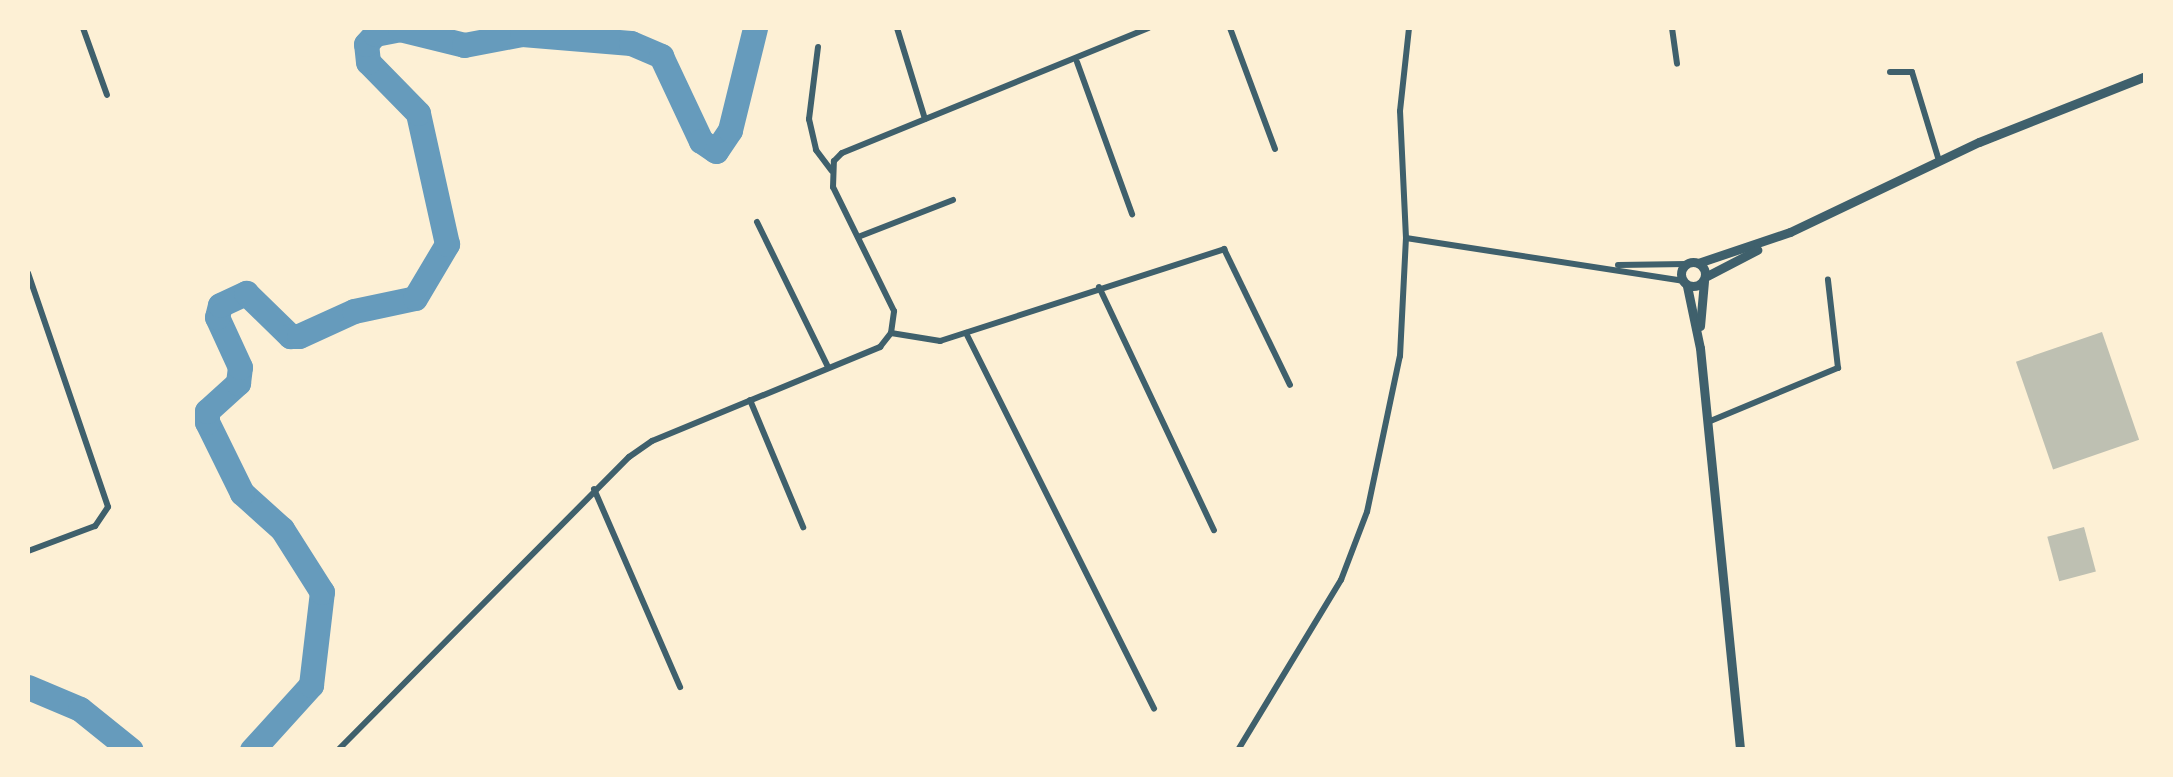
<!DOCTYPE html>
<style>
body{margin:0}
#map{position:relative;width:2173px;height:777px;overflow:hidden;background:#fdf0d5;font-family:Raleway,sans-serif}
div>[style]{position:absolute}
.river>*{height:25px;margin:-12.5px;padding:0 12.5px;transform-origin:12.5px;border-radius:12.5px;background:#669bbc}
.building>*{inset:0;background:#bec0b2;transform-origin:0 0}
.minor>*{height:6px;margin:-3px;padding:0 3px;transform-origin:3px;border-radius:3px;background:#3f606c}
.tertiary>*{height:9px;margin:-4.5px;padding:0 4.5px;transform-origin:4.5px;border-radius:4.5px;background:#3f606c}
.tertiary>.ring{margin:-4.5px;padding:0;box-sizing:content-box;background:none;border:9px solid #3f606c;border-radius:50%}
span{translate:-50% -50%;white-space:nowrap;text-align:center;line-height:1.15;-webkit-text-stroke:8px #fdf0d5;paint-order:stroke}
.frame{position:absolute;inset:0;border:30px solid #fdf0d5;pointer-events:none}
</style>
<div id="map">
<div class="river">
<div style="left:28px;top:687px;width:56px;rotate:22.9deg"></div>
<div style="left:80px;top:709px;width:65px;rotate:38.8deg"></div>
<div style="left:252px;top:750px;width:88px;rotate:-47.8deg"></div>
<div style="left:311px;top:685px;width:94px;rotate:-83.3deg"></div>
<div style="left:322px;top:592px;width:75px;rotate:-122.4deg"></div>
<div style="left:282px;top:529px;width:54px;rotate:-138deg"></div>
<div style="left:242px;top:493px;width:79px;rotate:-116.2deg"></div>
<div style="left:207px;top:422px;width:11px;rotate:-90deg"></div>
<div style="left:207px;top:411px;width:42px;rotate:-42.1deg"></div>
<div style="left:238px;top:383px;width:16px;rotate:-83deg"></div>
<div style="left:240px;top:367px;width:55px;rotate:-114.7deg"></div>
<div style="left:217px;top:317px;width:12px;rotate:-76deg"></div>
<div style="left:220px;top:305px;width:29px;rotate:-25deg"></div>
<div style="left:246px;top:293px;width:62px;rotate:44.3deg"></div>
<div style="left:290px;top:336px;width:9px"></div>
<div style="left:299px;top:336px;width:60px;rotate:-24.4deg"></div>
<div style="left:354px;top:311px;width:62px;rotate:-12deg"></div>
<div style="left:415px;top:298px;width:63px;rotate:-59.3deg"></div>
<div style="left:447px;top:244px;width:134px;rotate:-102.5deg"></div>
<div style="left:418px;top:113px;width:71px;rotate:-134.4deg"></div>
<div style="left:368px;top:62px;width:18px;rotate:-96deg"></div>
<div style="left:366px;top:44px;width:13px;rotate:-48deg"></div>
<div style="left:375px;top:34px;width:25px;rotate:-11deg"></div>
<div style="left:400px;top:29px;width:66px;rotate:14deg"></div>
<div style="left:464px;top:45px;width:59px;rotate:-10.7deg"></div>
<div style="left:522px;top:34px;width:109px;rotate:4.7deg"></div>
<div style="left:631px;top:43px;width:33px;rotate:23deg"></div>
<div style="left:661px;top:56px;width:94px;rotate:64.8deg"></div>
<div style="left:701px;top:141px;width:18px;rotate:34deg"></div>
<div style="left:716px;top:151px;width:25px;rotate:-56deg"></div>
<div style="left:730px;top:130px;width:105px;rotate:-76.2deg"></div>
</div>
<div class="building">
<div style="left:2102px;top:332px;width:114px;height:91px;rotate:71deg"></div>
<div style="left:2084px;top:527px;width:46px;height:38px;rotate:75deg"></div>
</div>
<div class="minor">
<div style="left:83px;top:28px;width:71px;rotate:70.3deg"></div>
<div style="left:897px;top:28px;width:95px;rotate:72.9deg"></div>
<div style="left:1230px;top:28px;width:129px;rotate:69.6deg"></div>
<div style="left:1672px;top:28px;width:36px;rotate:82deg"></div>
<div style="left:818px;top:47px;width:73px;rotate:97.1deg"></div>
<div style="left:809px;top:119px;width:32px;rotate:77deg"></div>
<div style="left:816px;top:150px;width:26px;rotate:53deg"></div>
<div style="left:1077px;top:62px;width:162px;rotate:70.1deg"></div>
<div style="left:1890px;top:72px;width:22px"></div>
<div style="left:1912px;top:72px;width:93px;rotate:73.1deg"></div>
<div style="left:757px;top:222px;width:161px;rotate:63.9deg"></div>
<div style="left:858px;top:237px;width:102px;rotate:-21.3deg"></div>
<div style="left:1406px;top:238px;width:280px;rotate:8.8deg"></div>
<div style="left:1618px;top:265px;width:68px;rotate:-0.8deg"></div>
<div style="left:28px;top:273px;width:247px;rotate:71.1deg"></div>
<div style="left:108px;top:507px;width:23px;rotate:124deg"></div>
<div style="left:95px;top:526px;width:72px;rotate:159.5deg"></div>
<div style="left:1099px;top:287px;width:269px;rotate:64.7deg"></div>
<div style="left:891px;top:333px;width:50px;rotate:9.3deg"></div>
<div style="left:940px;top:341px;width:299px;rotate:-17.9deg"></div>
<div style="left:1224px;top:249px;width:151px;rotate:64.1deg"></div>
<div style="left:966px;top:333px;width:420px;rotate:63.4deg"></div>
<div style="left:750px;top:400px;width:138px;rotate:67.3deg"></div>
<div style="left:1708px;top:422px;width:141px;rotate:-22.6deg"></div>
<div style="left:1838px;top:368px;width:89px;rotate:-96.5deg"></div>
<div style="left:594px;top:489px;width:216px;rotate:66.5deg"></div>
<div style="left:338px;top:750px;width:413px;rotate:-45.2deg"></div>
<div style="left:629px;top:457px;width:28px;rotate:-35deg"></div>
<div style="left:652px;top:441px;width:247px;rotate:-22.4deg"></div>
<div style="left:880px;top:347px;width:18px;rotate:-52deg"></div>
<div style="left:891px;top:333px;width:22px;rotate:-82deg"></div>
<div style="left:894px;top:311px;width:138px;rotate:-116.2deg"></div>
<div style="left:833px;top:187px;width:26px;rotate:-88deg"></div>
<div style="left:834px;top:161px;width:11px;rotate:-45deg"></div>
<div style="left:842px;top:153px;width:331px;rotate:-22.2deg"></div>
<div style="left:1238px;top:750px;width:199px;rotate:-58.8deg"></div>
<div style="left:1341px;top:580px;width:73px;rotate:-69.1deg"></div>
<div style="left:1367px;top:512px;width:159px;rotate:-78.1deg"></div>
<div style="left:1400px;top:356px;width:118px;rotate:-87.1deg"></div>
<div style="left:1406px;top:238px;width:127px;rotate:-92.7deg"></div>
<div style="left:1400px;top:111px;width:83px;rotate:-83.8deg"></div>
</div>
<div class="tertiary">
<div class="ring" style="left:1681px;top:262px;width:15px;height:15px"></div>
<div style="left:1698px;top:263px;width:97px;rotate:-18.6deg"></div>
<div style="left:1790px;top:232px;width:209px;rotate:-25.5deg"></div>
<div style="left:1979px;top:142px;width:180px;rotate:-21.6deg"></div>
<div style="left:1705px;top:277px;width:59px;rotate:-27.4deg"></div>
<div style="left:1687px;top:286px;width:63px;rotate:78.2deg"></div>
<div style="left:1700px;top:348px;width:404px;rotate:84.3deg"></div>
<div style="left:1700px;top:326px;width:45px;rotate:-84.9deg"></div>
</div>
<div class="frame"></div>
</div>
